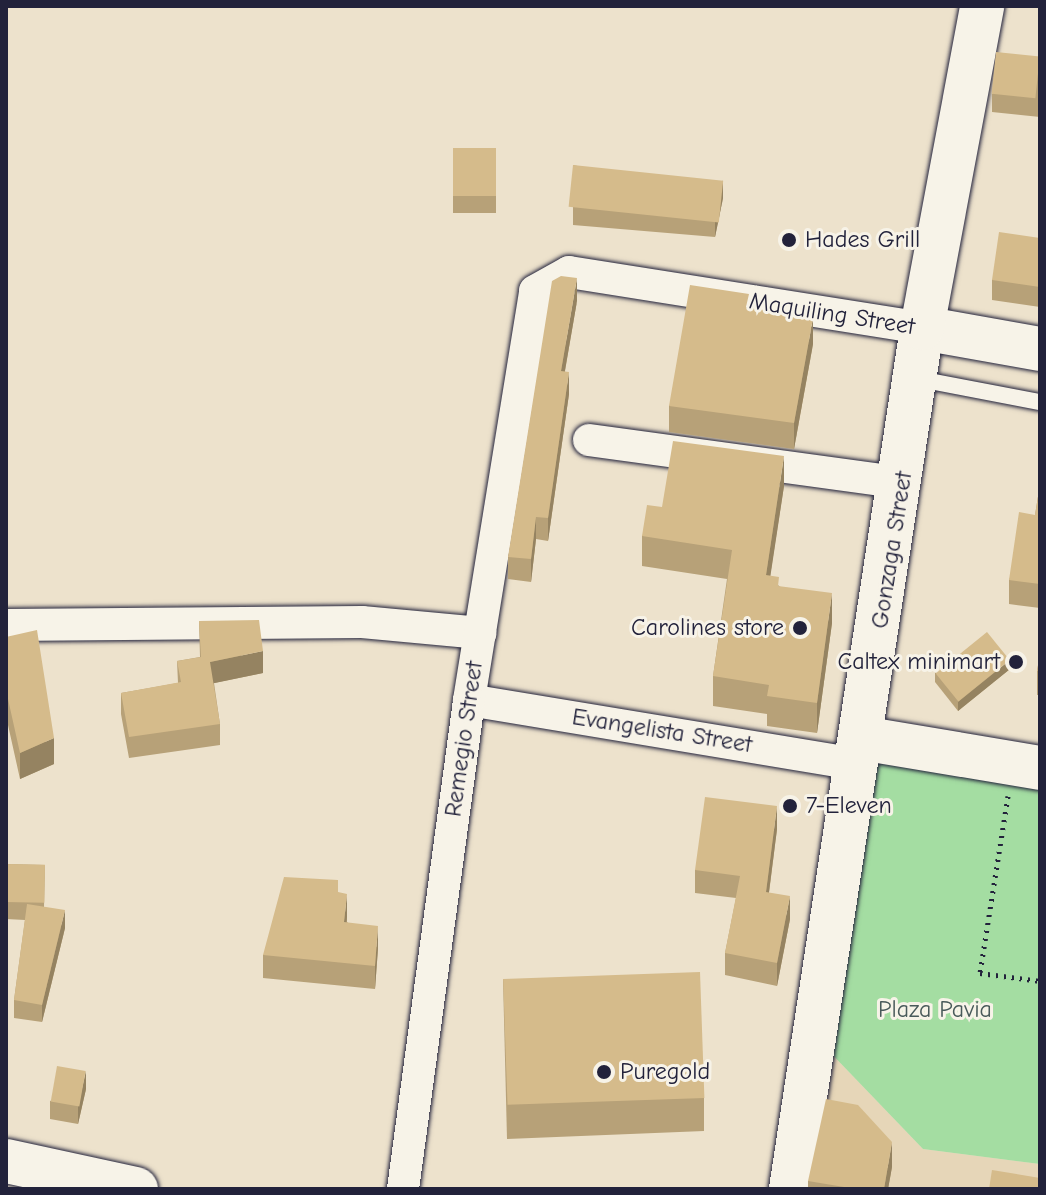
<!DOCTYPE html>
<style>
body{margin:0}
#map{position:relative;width:1046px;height:1195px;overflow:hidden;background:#ede2cc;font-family:"Comic Neue",sans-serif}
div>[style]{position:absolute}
.built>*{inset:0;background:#e6d6b8}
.green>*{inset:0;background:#a4dda2}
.path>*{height:5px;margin-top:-2.5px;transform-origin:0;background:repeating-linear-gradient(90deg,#22223b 0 2px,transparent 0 8px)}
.roads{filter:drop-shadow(0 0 2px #22223b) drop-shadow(0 0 2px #22223b)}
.lane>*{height:16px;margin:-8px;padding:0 8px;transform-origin:8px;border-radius:8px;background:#f7f3e8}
.street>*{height:32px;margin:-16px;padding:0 16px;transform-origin:16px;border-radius:16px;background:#f7f3e8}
.secondary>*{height:44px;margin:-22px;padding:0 22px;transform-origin:22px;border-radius:22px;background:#f7f3e8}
.wall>*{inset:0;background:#b7a178;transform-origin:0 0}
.shaded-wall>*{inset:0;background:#958361}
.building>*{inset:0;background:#d5bb8b;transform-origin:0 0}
.dots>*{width:22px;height:22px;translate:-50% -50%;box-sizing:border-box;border:4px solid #f7f3e8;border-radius:50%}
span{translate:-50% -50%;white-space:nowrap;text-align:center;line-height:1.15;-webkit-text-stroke:6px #f7f3e8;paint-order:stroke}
.poi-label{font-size:24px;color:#22223b}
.left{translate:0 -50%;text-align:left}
.right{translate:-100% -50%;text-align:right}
.street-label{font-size:24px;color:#22223b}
.park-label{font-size:24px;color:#495a5a}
.frame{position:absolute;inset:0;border:8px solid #22223b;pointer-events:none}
</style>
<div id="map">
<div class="built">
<div style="clip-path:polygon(824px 1046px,923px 1149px,1040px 1164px,1040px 1189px,798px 1189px)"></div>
</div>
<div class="green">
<div style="clip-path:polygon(869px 762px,1040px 788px,1040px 1164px,923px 1149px,824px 1046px)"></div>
</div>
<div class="path">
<div style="left:1008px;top:796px;width:179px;rotate:99deg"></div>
<div style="left:980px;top:973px;width:61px;rotate:7.6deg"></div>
</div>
<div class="roads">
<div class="lane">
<div style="left:919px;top:379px;width:123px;rotate:10.8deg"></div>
</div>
<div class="street">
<div style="left:589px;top:440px;width:317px;rotate:7.8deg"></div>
<div style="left:6px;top:625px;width:356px;rotate:-0.5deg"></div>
<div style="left:362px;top:622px;width:119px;rotate:5.3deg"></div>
<div style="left:469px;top:700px;width:391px;rotate:9.4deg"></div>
<div style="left:403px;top:1189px;width:493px;rotate:-82.3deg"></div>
<div style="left:469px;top:700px;width:414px;rotate:-80.8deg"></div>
<div style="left:535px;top:291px;width:39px;rotate:-29deg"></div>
<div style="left:569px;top:272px;width:357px;rotate:9deg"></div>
</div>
<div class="secondary">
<div style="left:922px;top:328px;width:120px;rotate:10.1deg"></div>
<div style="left:861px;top:738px;width:181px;rotate:9.5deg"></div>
<div style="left:6px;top:1161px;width:133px;rotate:12.2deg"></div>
<div style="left:791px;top:1189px;width:871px;rotate:-81.35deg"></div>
<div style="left:922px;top:328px;width:328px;rotate:-79.4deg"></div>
</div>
</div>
<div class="wall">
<div style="clip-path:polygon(1040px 57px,1040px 117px,992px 112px,992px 94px)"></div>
<div style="left:453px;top:148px;width:43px;height:65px"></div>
<div style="clip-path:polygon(573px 165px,723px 198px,715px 237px,573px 225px)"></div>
<div style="clip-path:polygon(1040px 238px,1040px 307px,992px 300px,992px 280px)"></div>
<div style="clip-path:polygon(577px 301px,565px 371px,569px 394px,548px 541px,536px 539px,531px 582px,508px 579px,508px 557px)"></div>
<div style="clip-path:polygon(749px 307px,813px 344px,794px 449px,669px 432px,669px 406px)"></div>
<div style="clip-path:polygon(1040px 484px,1040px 608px,1009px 604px,1009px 580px,1035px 515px)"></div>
<div style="clip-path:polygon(784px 486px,770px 576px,779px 586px,832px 623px,817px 733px,767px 726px,767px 714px,713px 706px,713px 676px,727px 579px,642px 566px,642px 536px,662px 507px)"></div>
<div style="clip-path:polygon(199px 621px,263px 673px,214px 683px,220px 724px,220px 745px,129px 758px,121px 714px,121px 693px,178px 683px,177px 661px,200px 657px)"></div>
<div style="clip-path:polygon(6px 637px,54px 764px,20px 779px,8px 725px,6px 725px)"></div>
<div style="clip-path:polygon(1040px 654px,1040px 695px,1037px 695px,1037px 671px)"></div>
<div style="clip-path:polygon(1010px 669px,958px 711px,935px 682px,935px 673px)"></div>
<div style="clip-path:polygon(777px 829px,769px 893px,790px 919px,777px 986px,725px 975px,725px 953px,736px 898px,695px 893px,695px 870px)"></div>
<div style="clip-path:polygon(6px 864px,45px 865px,44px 907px,65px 928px,42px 1022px,14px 1018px,14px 1000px,25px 920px,6px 919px)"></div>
<div style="clip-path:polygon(338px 892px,347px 917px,347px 922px,378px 948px,375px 989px,263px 978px,263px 955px)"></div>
<div style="clip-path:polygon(503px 979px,704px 1098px,704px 1131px,507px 1139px)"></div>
<div style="clip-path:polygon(86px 1089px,78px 1124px,50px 1119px,50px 1101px)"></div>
<div style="clip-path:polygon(892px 1167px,888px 1189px,808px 1189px,808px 1181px)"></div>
</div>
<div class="shaded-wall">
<div style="clip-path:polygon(723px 180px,723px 198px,715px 237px,715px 220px)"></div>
<div style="clip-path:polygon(577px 278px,577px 301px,561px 393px,561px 371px)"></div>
<div style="clip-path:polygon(813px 318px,813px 344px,794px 449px,794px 423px)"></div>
<div style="clip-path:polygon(569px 372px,569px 394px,548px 541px,548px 518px)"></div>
<div style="clip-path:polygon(784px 456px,784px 486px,766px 605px,766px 575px)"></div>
<div style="clip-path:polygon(536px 517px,536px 539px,531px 582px,531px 559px)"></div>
<div style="clip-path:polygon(832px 593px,832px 623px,817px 733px,817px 703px)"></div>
<div style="clip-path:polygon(263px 651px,263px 673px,210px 684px,210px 662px)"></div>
<div style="clip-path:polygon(1010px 660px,1010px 669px,958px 711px,958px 702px)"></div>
<div style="clip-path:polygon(54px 738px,54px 764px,20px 779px,20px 753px)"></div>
<div style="clip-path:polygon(777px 806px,777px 829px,766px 915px,766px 892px)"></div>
<div style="clip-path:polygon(347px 894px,347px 917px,344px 945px,344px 922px)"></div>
<div style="clip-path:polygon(790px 896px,790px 919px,777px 986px,777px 963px)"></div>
<div style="clip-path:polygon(65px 910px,65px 928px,42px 1022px,42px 1005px)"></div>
<div style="clip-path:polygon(378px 926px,378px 948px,375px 989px,375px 966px)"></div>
<div style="clip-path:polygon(86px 1071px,86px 1089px,78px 1124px,78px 1106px)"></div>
<div style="clip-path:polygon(892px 1142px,892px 1167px,888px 1189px,884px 1189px)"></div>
</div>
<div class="building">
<div style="left:996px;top:52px;width:44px;height:42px;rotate:6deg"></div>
<div style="left:453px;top:148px;width:43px;height:48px"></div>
<div style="left:573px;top:165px;width:151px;height:42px;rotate:6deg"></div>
<div style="clip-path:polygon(999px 232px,1040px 238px,1040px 287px,992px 280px)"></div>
<div style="clip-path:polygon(561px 276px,577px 278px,561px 371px,569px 372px,548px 518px,536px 517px,531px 559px,508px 557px,552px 281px)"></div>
<div style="clip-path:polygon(690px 285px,749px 294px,746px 307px,813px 318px,794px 423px,669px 406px)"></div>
<div style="clip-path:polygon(673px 441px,784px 456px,766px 575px,779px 577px,778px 586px,832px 593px,817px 703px,767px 696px,769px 685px,713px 676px,732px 550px,642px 536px,647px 505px,662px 507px)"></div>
<div style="clip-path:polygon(1040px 484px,1040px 584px,1009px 580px,1019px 512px,1035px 515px)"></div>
<div style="clip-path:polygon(259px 620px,263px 651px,210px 662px,220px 724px,129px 737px,121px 693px,181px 682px,177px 661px,201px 657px,199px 621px)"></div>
<div style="clip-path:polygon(37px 630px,54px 738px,20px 753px,8px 699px,6px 699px,6px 637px)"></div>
<div style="left:987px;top:632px;width:36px;height:66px;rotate:51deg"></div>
<div style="clip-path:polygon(1040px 654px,1040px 671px,1037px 671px)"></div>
<div style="clip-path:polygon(705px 797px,777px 806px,766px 892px,790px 896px,777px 963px,725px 953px,740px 876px,695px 870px)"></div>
<div style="left:6px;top:864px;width:39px;height:38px;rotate:1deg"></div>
<div style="clip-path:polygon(284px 877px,338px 880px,338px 892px,347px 894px,344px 922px,378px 926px,375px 966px,263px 955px)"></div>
<div style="clip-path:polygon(27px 904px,65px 910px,42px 1005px,14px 1000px)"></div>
<div style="left:700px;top:972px;width:126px;height:197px;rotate:88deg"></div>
<div style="left:57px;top:1066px;width:29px;height:36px;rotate:10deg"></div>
<div style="clip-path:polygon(826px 1099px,858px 1105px,892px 1142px,884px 1189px,856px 1189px,808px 1181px)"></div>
<div style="clip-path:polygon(992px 1170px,1040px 1178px,1040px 1189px,989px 1189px)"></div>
</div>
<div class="dots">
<div style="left:789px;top:240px;background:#22223b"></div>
<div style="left:800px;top:628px;background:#22223b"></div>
<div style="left:1016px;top:662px;background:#22223b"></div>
<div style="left:790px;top:806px;background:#22223b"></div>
<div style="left:604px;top:1072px;background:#22223b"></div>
</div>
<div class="poi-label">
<span class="left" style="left:805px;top:240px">Hades Grill</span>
<span class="right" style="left:784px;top:628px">Carolines store</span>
<span class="right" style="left:1000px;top:662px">Caltex minimart</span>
<span class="left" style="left:806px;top:806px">7-Eleven</span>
<span class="left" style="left:620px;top:1072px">Puregold</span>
</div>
<div class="street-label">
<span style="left:832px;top:314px;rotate:9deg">Maquiling Street</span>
<span style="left:892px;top:550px;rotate:-81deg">Gonzaga Street</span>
<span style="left:662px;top:731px;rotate:9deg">Evangelista Street</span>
<span style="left:464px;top:739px;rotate:-82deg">Remegio Street</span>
</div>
<div class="park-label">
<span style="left:935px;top:1010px">Plaza Pavia</span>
</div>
<div class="frame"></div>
</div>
